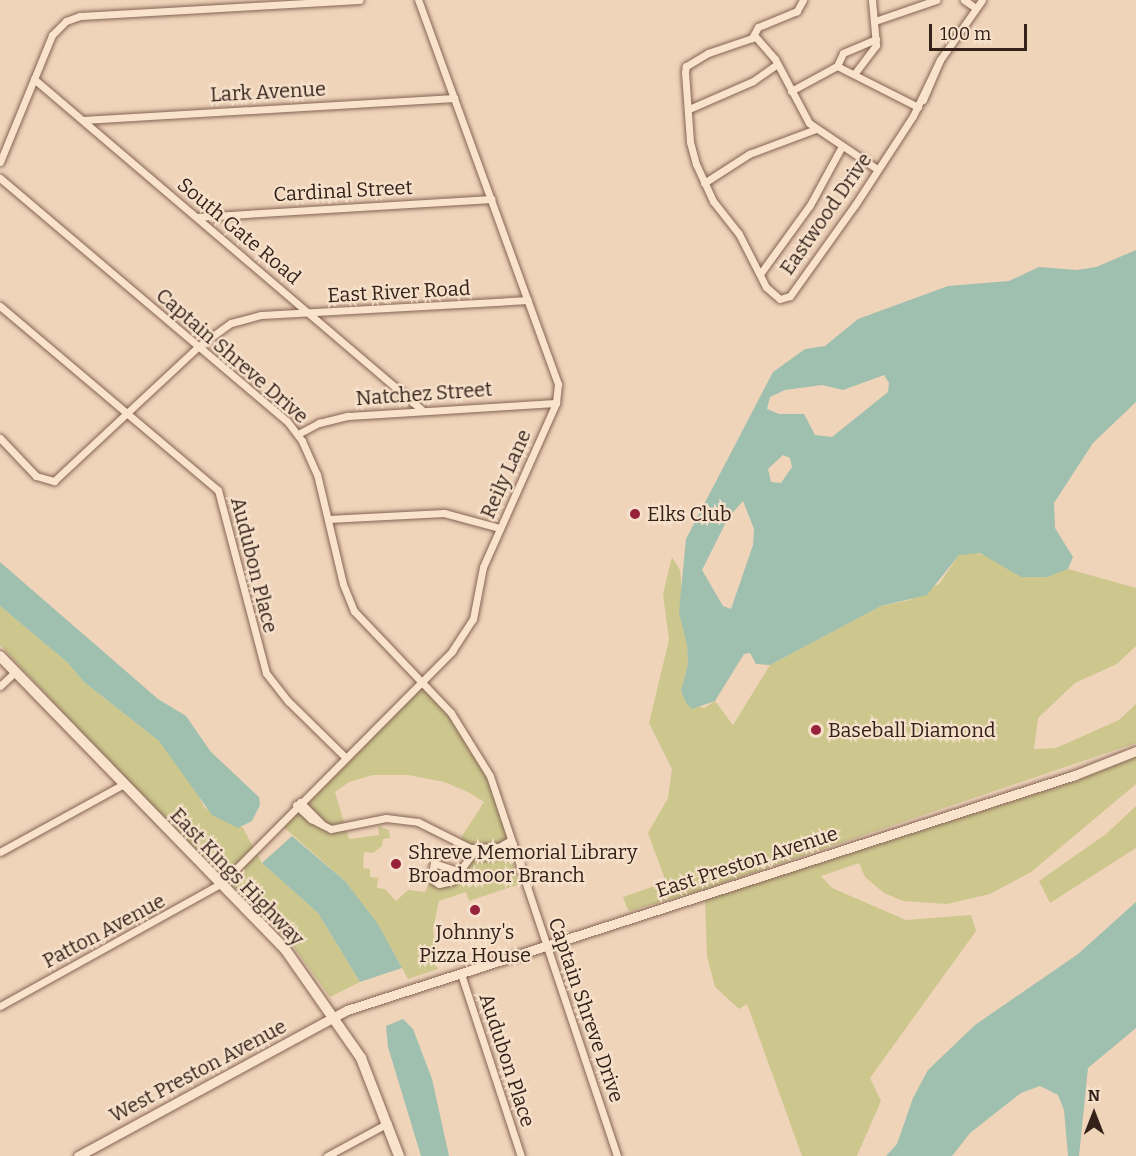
<!DOCTYPE html>
<style>
body{margin:0}
#map{position:relative;width:1136px;height:1156px;overflow:hidden;background:#efd4ba;font-family:Bitter,serif}
div>[style]{position:absolute}
.green>*{inset:0;background:#cdc78e}
.water>*{inset:0;background:#9fbfaf}
.roads{filter:drop-shadow(0 0 2px #866454) drop-shadow(0 0 2px #866454)}
.minor>*{height:7px;margin:-3.5px;padding:0 3.5px;transform-origin:3.5px;border-radius:3.5px;background:#fae3cd}
.tertiary>*{height:9px;margin:-4.5px;padding:0 4.5px;transform-origin:4.5px;border-radius:4.5px;background:#fae3cd}
.secondary>*{height:10px;margin:-5px;padding:0 5px;transform-origin:5px;border-radius:5px;background:#fae3cd}
.dots>*{width:16px;height:16px;translate:-50% -50%;box-sizing:border-box;border:3px solid #f6e0ca;border-radius:50%}
span{translate:-50% -50%;white-space:nowrap;text-align:center;line-height:1.15;-webkit-text-stroke:4.5px #f6e0ca;paint-order:stroke}
.street-label{font-size:20px;color:#34211a}
.poi-label{font-size:20px;color:#34211a}
.left{translate:0 -50%;text-align:left}
.north{position:absolute;left:1064px;top:1084px;width:60px;height:60px;-webkit-text-stroke:4px #f6e0ca;paint-order:stroke;rotate:0deg;font-size:16px;font-weight:700;line-height:24px;text-align:center;color:#34211a}
.north::after{content:'';display:block;margin:auto;width:21px;height:27px;background:#34211a;clip-path:polygon(50% 0,100% 100%,50% 72%,0 100%)}
.scale{position:absolute;left:929px;top:24px;width:98px;height:27px;box-sizing:border-box;border:3px solid #34211a;border-top:0;padding-left:8px;font-size:18px;line-height:21px;white-space:nowrap;color:#34211a;-webkit-text-stroke:4px #f6e0ca;paint-order:stroke}
</style>
<div id="map">
<div class="green">
<div style="clip-path:polygon(971px 551px,989px 557px,1021px 577px,1068px 569px,1136px 588px,1136px 646px,1117px 664px,1075px 683px,1038px 718px,1034px 749px,1056px 748px,1119px 720px,1136px 704px,1136px 743px,702px 890px,630px 911px,627px 908px,623px 897px,666px 882px,648px 833px,668px 798px,672px 769px,649px 723px,669px 640px,663px 594px,672px 557px,680px 570px,687px 646px,688px 664px,681px 691px,686px 703px,704px 708px,715px 701px,733px 725px,770px 665px,881px 606px,910px 600px,939px 584px,959px 555px)"></div>
<div style="clip-path:polygon(0 606px,67px 662px,84px 682px,159px 741px,188px 777px,205px 808px,243px 828px,262px 863px,318px 913px,360px 982px,330px 997px,293px 946px,129px 782px,0 645px)"></div>
<div style="clip-path:polygon(420px 680px,464px 730px,506px 818px,506px 842px,483px 850px,462px 843px,462px 836px,484px 802px,468px 792px,444px 782px,408px 775px,373px 775px,349px 782px,335px 792px,349px 839px,379px 835px,378px 826px,389px 830px,390px 838px,383px 839px,382px 846px,373px 853px,364px 852px,363px 868px,370px 869px,370px 877px,378px 878px,377px 888px,385px 889px,396px 901px,408px 890px,425px 892px,431px 879px,447px 884px,474px 852px,478px 855px,509px 851px,520px 884px,469px 901px,466px 892px,439px 901px,433px 929px,438px 969px,408px 979px,379px 926px,345px 881px,279px 823px)"></div>
<div style="clip-path:polygon(1136px 757px,1136px 784px,1031px 872px,990px 894px,947px 904px,903px 901px,884px 893px,865px 877px,859px 863px,821px 876px,832px 888px,906px 920px,971px 915px,976px 931px,870px 1078px,881px 1101px,857px 1156px,802px 1156px,747px 1004px,739px 1009px,715px 987px,707px 956px,705px 900px,1073px 782px)"></div>
<div style="clip-path:polygon(1136px 806px,1136px 848px,1050px 903px,1039px 881px,1106px 834px)"></div>
</div>
<div class="water">
<div style="clip-path:polygon(evenodd,1136px 250px,1136px 402px,1093px 443px,1054px 503px,1055px 528px,1073px 557px,1068px 569px,1047px 577px,1021px 577px,980px 553px,959px 555px,927px 595px,881px 606px,770px 665px,756px 664px,750px 653px,744px 654px,715px 701px,692px 709px,686px 703px,681px 691px,688px 664px,687px 645px,679px 612px,686px 539px,773px 372px,805px 349px,825px 346px,858px 319px,948px 286px,1009px 281px,1039px 267px,1077px 270px,1096px 267px,1136px 250px,884px 375px,889px 383px,888px 392px,832px 437px,815px 435px,804px 414px,779px 414px,767px 409px,770px 397px,785px 390px,822px 385px,843px 390px,884px 375px,1136px 250px,783px 455px,790px 458px,792px 467px,781px 483px,771px 482px,768px 469px,783px 455px,1136px 250px,743px 501px,754px 529px,753px 545px,731px 609px,723px 606px,702px 570px,728px 518px,743px 501px)"></div>
<div style="clip-path:polygon(0 562px,158px 699px,186px 716px,211px 752px,259px 797px,260px 805px,252px 821px,238px 828px,212px 815px,159px 741px,84px 682px,67px 662px,0 606px)"></div>
<div style="clip-path:polygon(292px 836px,345px 881px,378px 924px,402px 968px,360px 982px,318px 913px,262px 863px)"></div>
<div style="clip-path:polygon(1136px 902px,1136px 1028px,1088px 1068px,1079px 1156px,1068px 1156px,1064px 1110px,1058px 1095px,1040px 1086px,1021px 1093px,970px 1133px,952px 1156px,886px 1156px,897px 1144px,913px 1098px,928px 1070px,975px 1025px,1078px 954px)"></div>
<div style="clip-path:polygon(403px 1019px,413px 1029px,432px 1079px,449px 1156px,421px 1156px,388px 1047px,386px 1026px)"></div>
</div>
<div class="roads">
<div class="minor">
<div style="left:803px;top:0;width:13px;rotate:119deg"></div>
<div style="left:797px;top:11px;width:42px;rotate:157.7deg"></div>
<div style="left:758px;top:27px;width:13px;rotate:119deg"></div>
<div style="left:752px;top:38px;width:46px;rotate:161.2deg"></div>
<div style="left:708px;top:53px;width:26px;rotate:149deg"></div>
<div style="left:686px;top:66px;width:6px;rotate:99deg"></div>
<div style="left:685px;top:72px;width:70px;rotate:85.9deg"></div>
<div style="left:690px;top:142px;width:23px;rotate:75deg"></div>
<div style="left:696px;top:164px;width:41px;rotate:65.3deg"></div>
<div style="left:713px;top:201px;width:42px;rotate:51.8deg"></div>
<div style="left:739px;top:234px;width:59px;rotate:63deg"></div>
<div style="left:766px;top:287px;width:18px;rotate:41deg"></div>
<div style="left:780px;top:299px;width:10px;rotate:-17deg"></div>
<div style="left:790px;top:296px;width:112px;rotate:-54.5deg"></div>
<div style="left:855px;top:205px;width:106px;rotate:-56.9deg"></div>
<div style="left:913px;top:116px;width:62px;rotate:-64.3deg"></div>
<div style="left:964px;top:0;width:14px;rotate:34deg"></div>
<div style="left:875px;top:21px;width:65px;rotate:-19deg"></div>
<div style="left:754px;top:35px;width:32px;rotate:49deg"></div>
<div style="left:775px;top:59px;width:72px;rotate:62deg"></div>
<div style="left:809px;top:123px;width:82px;rotate:34.1deg"></div>
<div style="left:837px;top:66px;width:91px;rotate:26.8deg"></div>
<div style="left:837px;top:66px;width:14px;rotate:-65deg"></div>
<div style="left:843px;top:53px;width:36px;rotate:-23deg"></div>
<div style="left:855px;top:73px;width:35px;rotate:-53deg"></div>
<div style="left:876px;top:45px;width:45px;rotate:-95.1deg"></div>
<div style="left:34px;top:79px;width:510px;rotate:40.47deg"></div>
<div style="left:791px;top:91px;width:52px;rotate:-28.5deg"></div>
<div style="left:923px;top:100px;width:43px;rotate:-67deg"></div>
<div style="left:940px;top:60px;width:73px;rotate:-55deg"></div>
<div style="left:689px;top:109px;width:70px;rotate:-23.6deg"></div>
<div style="left:753px;top:81px;width:29px;rotate:-35deg"></div>
<div style="left:83px;top:120px;width:372px;rotate:-3.4deg"></div>
<div style="left:0;top:162px;width:137px;rotate:-67.7deg"></div>
<div style="left:52px;top:35px;width:20px;rotate:-45deg"></div>
<div style="left:66px;top:21px;width:15px;rotate:-20deg"></div>
<div style="left:80px;top:16px;width:280px;rotate:-3.3deg"></div>
<div style="left:0;top:178px;width:376px;rotate:40.3deg"></div>
<div style="left:287px;top:421px;width:25px;rotate:53deg"></div>
<div style="left:302px;top:441px;width:36px;rotate:66deg"></div>
<div style="left:317px;top:474px;width:113px;rotate:76.7deg"></div>
<div style="left:343px;top:584px;width:29px;rotate:68deg"></div>
<div style="left:354px;top:611px;width:141px;rotate:46.4deg"></div>
<div style="left:451px;top:713px;width:74px;rotate:58.2deg"></div>
<div style="left:490px;top:776px;width:401px;rotate:71.5deg"></div>
<div style="left:704px;top:183px;width:54px;rotate:-32.8deg"></div>
<div style="left:749px;top:154px;width:72px;rotate:-20.5deg"></div>
<div style="left:197px;top:217px;width:295px;rotate:-3.5deg"></div>
<div style="left:760px;top:274px;width:85px;rotate:-54.1deg"></div>
<div style="left:810px;top:205px;width:67px;rotate:-61.5deg"></div>
<div style="left:0;top:306px;width:285px;rotate:40.2deg"></div>
<div style="left:218px;top:490px;width:189px;rotate:75.3deg"></div>
<div style="left:266px;top:673px;width:36px;rotate:52deg"></div>
<div style="left:288px;top:701px;width:80px;rotate:44.5deg"></div>
<div style="left:298px;top:434px;width:24px;rotate:-28deg"></div>
<div style="left:319px;top:423px;width:30px;rotate:-14deg"></div>
<div style="left:348px;top:416px;width:208px;rotate:-3.6deg"></div>
<div style="left:0;top:438px;width:52px;rotate:46.5deg"></div>
<div style="left:36px;top:476px;width:19px;rotate:16deg"></div>
<div style="left:54px;top:481px;width:198px;rotate:-43deg"></div>
<div style="left:199px;top:346px;width:39px;rotate:-36deg"></div>
<div style="left:231px;top:323px;width:31px;rotate:-15deg"></div>
<div style="left:261px;top:315px;width:267px;rotate:-3.2deg"></div>
<div style="left:328px;top:519px;width:116px;rotate:-3deg"></div>
<div style="left:444px;top:513px;width:58px;rotate:15deg"></div>
<div style="left:0;top:686px;width:21px;rotate:-43deg"></div>
<div style="left:300px;top:802px;width:31px;rotate:45deg"></div>
<div style="left:296px;top:805px;width:21px;rotate:43deg"></div>
<div style="left:311px;top:819px;width:22px;rotate:27deg"></div>
<div style="left:331px;top:829px;width:56px;rotate:-11.3deg"></div>
<div style="left:386px;top:818px;width:32px;rotate:7deg"></div>
<div style="left:418px;top:822px;width:58px;rotate:26.6deg"></div>
<div style="left:511px;top:840px;width:14px;rotate:150deg"></div>
<div style="left:499px;top:847px;width:29px;rotate:178deg"></div>
<div style="left:470px;top:848px;width:16px;rotate:30deg"></div>
<div style="left:484px;top:856px;width:31px;rotate:-13deg"></div>
<div style="left:0;top:852px;width:139px;rotate:-28.8deg"></div>
<div style="left:458px;top:871px;width:25px;rotate:-162deg"></div>
<div style="left:434px;top:863px;width:16px;rotate:101deg"></div>
<div style="left:431px;top:879px;width:9px;rotate:32deg"></div>
<div style="left:439px;top:884px;width:13px;rotate:-13deg"></div>
<div style="left:452px;top:881px;width:36px;rotate:-53deg"></div>
<div style="left:461px;top:974px;width:192px;rotate:71.8deg"></div>
<div style="left:0;top:1006px;width:254px;rotate:-29deg"></div>
<div style="left:222px;top:883px;width:327px;rotate:-45.2deg"></div>
<div style="left:452px;top:651px;width:38px;rotate:-57deg"></div>
<div style="left:473px;top:619px;width:53px;rotate:-79.1deg"></div>
<div style="left:483px;top:567px;width:180px;rotate:-66deg"></div>
<div style="left:556px;top:403px;width:19px;rotate:-84deg"></div>
<div style="left:558px;top:384px;width:409px;rotate:-110deg"></div>
<div style="left:327px;top:1156px;width:69px;rotate:-28.4deg"></div>
</div>
<div class="tertiary">
<div style="left:78px;top:1156px;width:306px;rotate:-28.5deg"></div>
<div style="left:347px;top:1010px;width:765px;rotate:-17.89deg"></div>
<div style="left:1075px;top:775px;width:66px;rotate:-21.5deg"></div>
</div>
<div class="secondary">
<div style="left:0;top:656px;width:409px;rotate:45.8deg"></div>
<div style="left:285px;top:949px;width:133px;rotate:55.1deg"></div>
<div style="left:361px;top:1058px;width:105px;rotate:68.8deg"></div>
</div>
</div>
<div class="dots">
<div style="left:635px;top:514px;background:#97223c"></div>
<div style="left:816px;top:730px;background:#97223c"></div>
<div style="left:396px;top:864px;background:#97223c"></div>
<div style="left:475px;top:910px;background:#97223c"></div>
</div>
<div class="street-label">
<span style="left:268px;top:92px;rotate:-3deg">Lark Avenue</span>
<span style="left:343px;top:191px;rotate:-3deg">Cardinal Street</span>
<span style="left:826px;top:214px;rotate:-55deg">Eastwood Drive</span>
<span style="left:239px;top:231px;rotate:40deg">South Gate Road</span>
<span style="left:399px;top:292px;rotate:-3deg">East River Road</span>
<span style="left:232px;top:356px;rotate:41deg">Captain Shreve Drive</span>
<span style="left:424px;top:394px;rotate:-4deg">Natchez Street</span>
<span style="left:506px;top:474px;rotate:-66deg">Reily Lane</span>
<span style="left:254px;top:565px;rotate:76deg">Audubon Place</span>
<span style="left:747px;top:862px;rotate:-18deg">East Preston Avenue</span>
<span style="left:237px;top:877px;rotate:46deg">East Kings Highway</span>
<span style="left:104px;top:931px;rotate:-28deg">Patton Avenue</span>
<span style="left:586px;top:1010px;rotate:71deg">Captain Shreve Drive</span>
<span style="left:507px;top:1060px;rotate:72deg">Audubon Place</span>
<span style="left:198px;top:1071px;rotate:-28deg">West Preston Avenue</span>
</div>
<div class="poi-label">
<span class="left" style="left:647px;top:514px">Elks Club</span>
<span class="left" style="left:828px;top:730px">Baseball Diamond</span>
<span class="left" style="left:408px;top:864px">Shreve Memorial Library<br>Broadmoor Branch</span>
<span style="left:475px;top:944px">Johnny's<br>Pizza House</span>
</div>
<div class="north">N</div>
<div class="scale">100 m</div>
</div>
